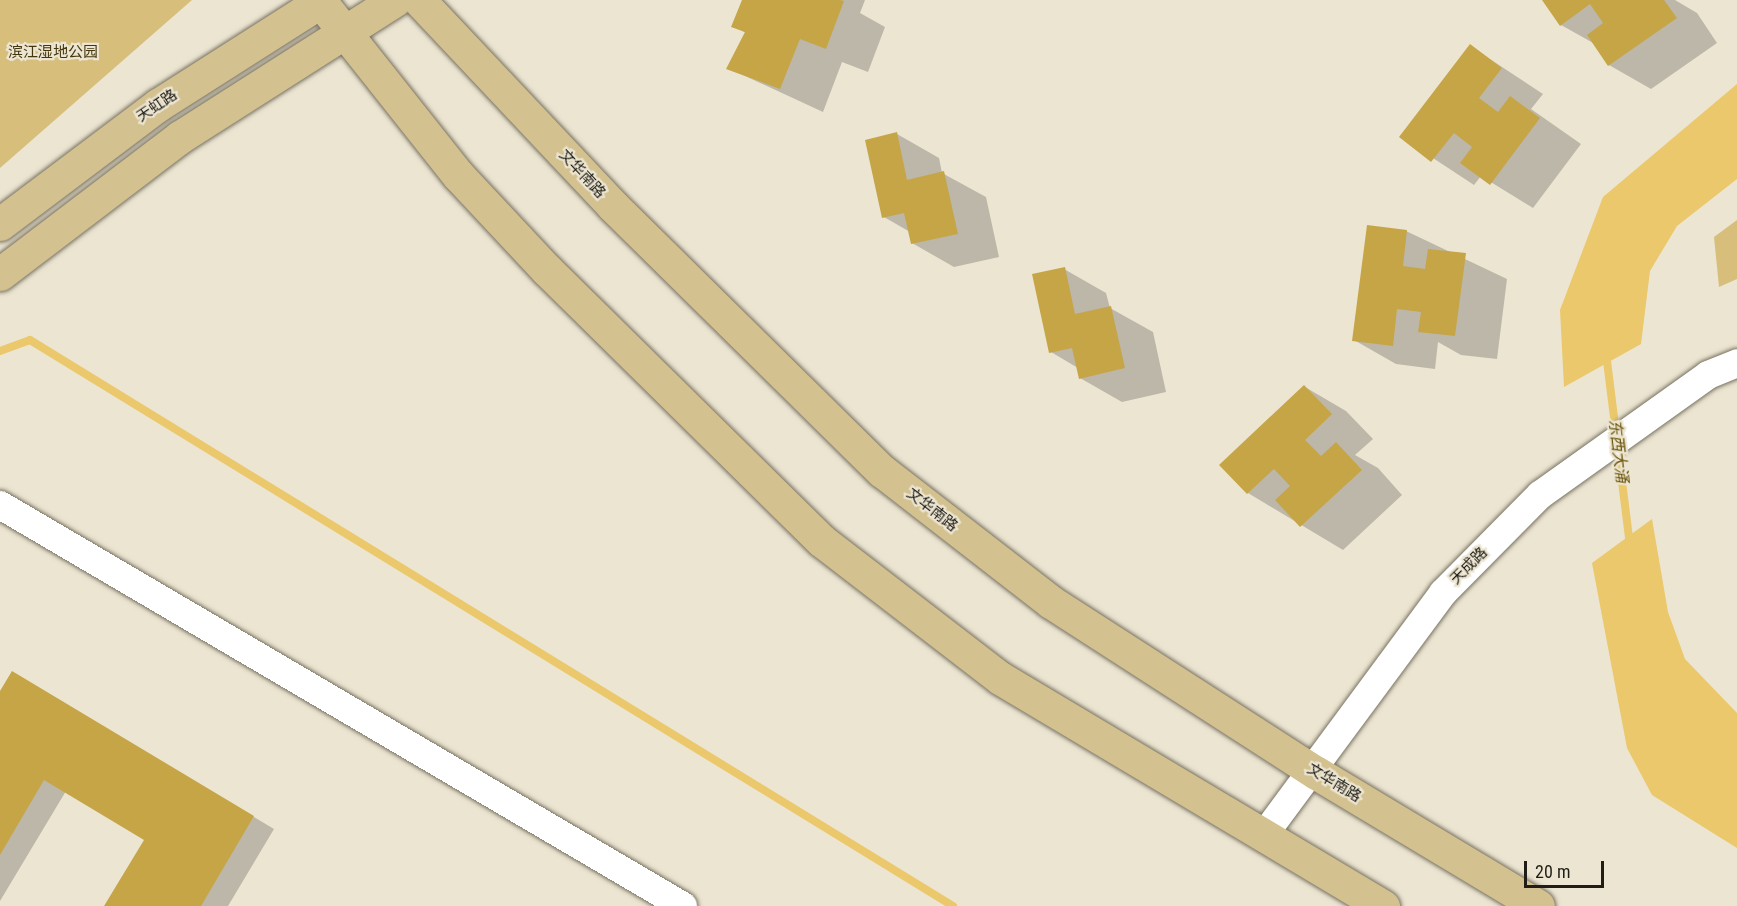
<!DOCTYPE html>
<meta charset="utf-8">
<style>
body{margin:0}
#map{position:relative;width:1737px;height:906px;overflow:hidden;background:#ece5d2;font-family:"Roboto Condensed","Noto Sans SC",sans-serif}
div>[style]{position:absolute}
.green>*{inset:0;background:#d7be7b}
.water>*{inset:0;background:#eac86b}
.shadow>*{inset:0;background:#0003}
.stream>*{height:8px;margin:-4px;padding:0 4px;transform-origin:4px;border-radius:4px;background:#eac86b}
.building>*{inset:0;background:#c6a547}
.roads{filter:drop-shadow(0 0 2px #777160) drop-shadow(0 0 2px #777160)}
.minor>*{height:28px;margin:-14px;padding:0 14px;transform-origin:14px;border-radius:14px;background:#fff}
.major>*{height:33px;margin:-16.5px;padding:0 16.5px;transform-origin:16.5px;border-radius:16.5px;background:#d3c18f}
span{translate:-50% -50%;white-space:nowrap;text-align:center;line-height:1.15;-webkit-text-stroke:4.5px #ece5d2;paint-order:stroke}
.park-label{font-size:15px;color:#44360d}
.street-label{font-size:15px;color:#1f1d16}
.water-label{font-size:16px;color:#695307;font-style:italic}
.scale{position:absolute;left:1524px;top:861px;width:80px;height:27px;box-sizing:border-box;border:3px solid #1f1d16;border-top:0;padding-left:8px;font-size:18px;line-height:21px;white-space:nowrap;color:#1f1d16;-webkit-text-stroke:4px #ece5d2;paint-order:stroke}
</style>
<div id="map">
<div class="green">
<div style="clip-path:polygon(0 0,192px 0,0 168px)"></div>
<div style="clip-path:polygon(1737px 220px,1737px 279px,1719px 287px,1714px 237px)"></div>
</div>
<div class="water">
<div style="clip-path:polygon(1737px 84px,1737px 179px,1677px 226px,1650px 271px,1641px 344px,1564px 387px,1560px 310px,1603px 197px)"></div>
<div style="clip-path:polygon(1652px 519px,1668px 612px,1685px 659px,1737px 713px,1737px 848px,1652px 795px,1627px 748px,1592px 563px)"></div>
</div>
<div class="shadow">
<div style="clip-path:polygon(743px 0,865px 0,860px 13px,885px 27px,868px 72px,842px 62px,823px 112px,728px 68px,746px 33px,733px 26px)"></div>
<div style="clip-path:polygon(1544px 0,1675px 0,1697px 13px,1717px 43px,1651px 89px,1609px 65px,1595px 44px,1561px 25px)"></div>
<div style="clip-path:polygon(1470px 46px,1543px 94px,1531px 109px,1581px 144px,1533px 208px,1481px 176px,1474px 185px,1401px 137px)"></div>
<div style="clip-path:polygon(897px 134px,939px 158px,942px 173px,986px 197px,999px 257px,954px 267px,912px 243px,910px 232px,884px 217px)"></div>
<div style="clip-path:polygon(1406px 231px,1507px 279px,1497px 359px,1461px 355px,1438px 342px,1435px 369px,1396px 364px,1354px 340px)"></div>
<div style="clip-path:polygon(1064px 269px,1106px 293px,1110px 308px,1153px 332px,1166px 392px,1122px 402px,1080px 378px,1078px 368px,1051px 352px)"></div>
<div style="clip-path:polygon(1305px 387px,1346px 411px,1373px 439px,1355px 455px,1378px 468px,1402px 495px,1343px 550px,1248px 493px)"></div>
<div style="clip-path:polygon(33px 685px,274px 829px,228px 906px,106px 906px,146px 839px,66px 791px,0 901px,0 694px)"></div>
</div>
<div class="stream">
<div style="left:0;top:351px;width:32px;rotate:-20deg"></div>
<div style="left:30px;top:340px;width:1083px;rotate:31.52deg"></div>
<div style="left:1606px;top:353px;width:194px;rotate:82.9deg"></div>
</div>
<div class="building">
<div style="clip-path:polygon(742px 0,840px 0,844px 1px,826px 49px,800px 39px,780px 89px,726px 69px,745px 32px,731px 27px)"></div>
<div style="clip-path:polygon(1542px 0,1664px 0,1677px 18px,1608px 66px,1587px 35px,1603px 23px,1590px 4px,1560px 26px)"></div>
<div style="clip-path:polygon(1470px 44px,1502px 68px,1479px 98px,1498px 112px,1510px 96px,1540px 118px,1490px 185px,1460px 163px,1472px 147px,1454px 133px,1431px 162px,1399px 137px)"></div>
<div style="clip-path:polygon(897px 132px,907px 180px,944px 171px,958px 234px,911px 244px,904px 213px,882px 218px,865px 140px)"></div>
<div style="clip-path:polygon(1367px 225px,1407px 230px,1403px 266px,1425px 269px,1428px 249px,1466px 253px,1455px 336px,1418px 332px,1421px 312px,1397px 309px,1393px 346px,1352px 341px)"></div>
<div style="clip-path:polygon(1065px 267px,1075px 314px,1111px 306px,1125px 368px,1079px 379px,1072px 348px,1049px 353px,1032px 274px)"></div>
<div style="clip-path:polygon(1304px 385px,1332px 414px,1305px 440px,1321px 456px,1336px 442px,1362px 470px,1300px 527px,1275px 500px,1290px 486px,1274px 469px,1247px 494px,1219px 465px)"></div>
<div style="clip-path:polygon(12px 671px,254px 816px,201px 906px,104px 906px,144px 840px,44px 780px,0 855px,0 691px)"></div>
</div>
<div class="roads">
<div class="minor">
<div style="left:0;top:505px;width:792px;rotate:30.42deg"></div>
<div style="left:1264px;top:835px;width:301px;rotate:-53.5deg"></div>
<div style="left:1443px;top:593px;width:138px;rotate:-45.3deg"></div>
<div style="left:1540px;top:495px;width:206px;rotate:-35.5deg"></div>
<div style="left:1708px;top:375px;width:31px;rotate:-22deg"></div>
</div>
<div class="major">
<div style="left:419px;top:0;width:283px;rotate:46.7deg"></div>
<div style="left:613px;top:206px;width:378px;rotate:44.6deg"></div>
<div style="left:882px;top:471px;width:214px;rotate:37.8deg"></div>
<div style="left:1051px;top:602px;width:314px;rotate:32.8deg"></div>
<div style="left:1315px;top:772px;width:260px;rotate:31deg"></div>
<div style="left:320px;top:1px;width:222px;rotate:51.6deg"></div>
<div style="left:458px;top:175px;width:130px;rotate:46.9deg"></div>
<div style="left:547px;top:270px;width:386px;rotate:44.6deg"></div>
<div style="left:822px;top:541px;width:225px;rotate:37.6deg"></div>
<div style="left:1000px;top:678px;width:446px;rotate:30.8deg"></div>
<div style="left:0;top:224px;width:198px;rotate:-37deg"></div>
<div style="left:158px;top:105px;width:196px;rotate:-32.5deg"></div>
<div style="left:0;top:274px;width:226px;rotate:-37.3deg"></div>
<div style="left:180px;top:137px;width:255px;rotate:-32.5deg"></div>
</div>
</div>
<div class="park-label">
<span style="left:53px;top:53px">滨江湿地公园</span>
</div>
<div class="street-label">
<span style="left:157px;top:106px;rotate:-34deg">天虹路</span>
<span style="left:582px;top:174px;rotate:47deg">文华南路</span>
<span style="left:932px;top:510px;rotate:38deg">文华南路</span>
<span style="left:1469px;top:566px;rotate:-45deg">天成路</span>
<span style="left:1334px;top:783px;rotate:31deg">文华南路</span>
</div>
<div class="water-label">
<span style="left:1618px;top:451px;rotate:83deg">东西大涌</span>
</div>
<div class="scale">20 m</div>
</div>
